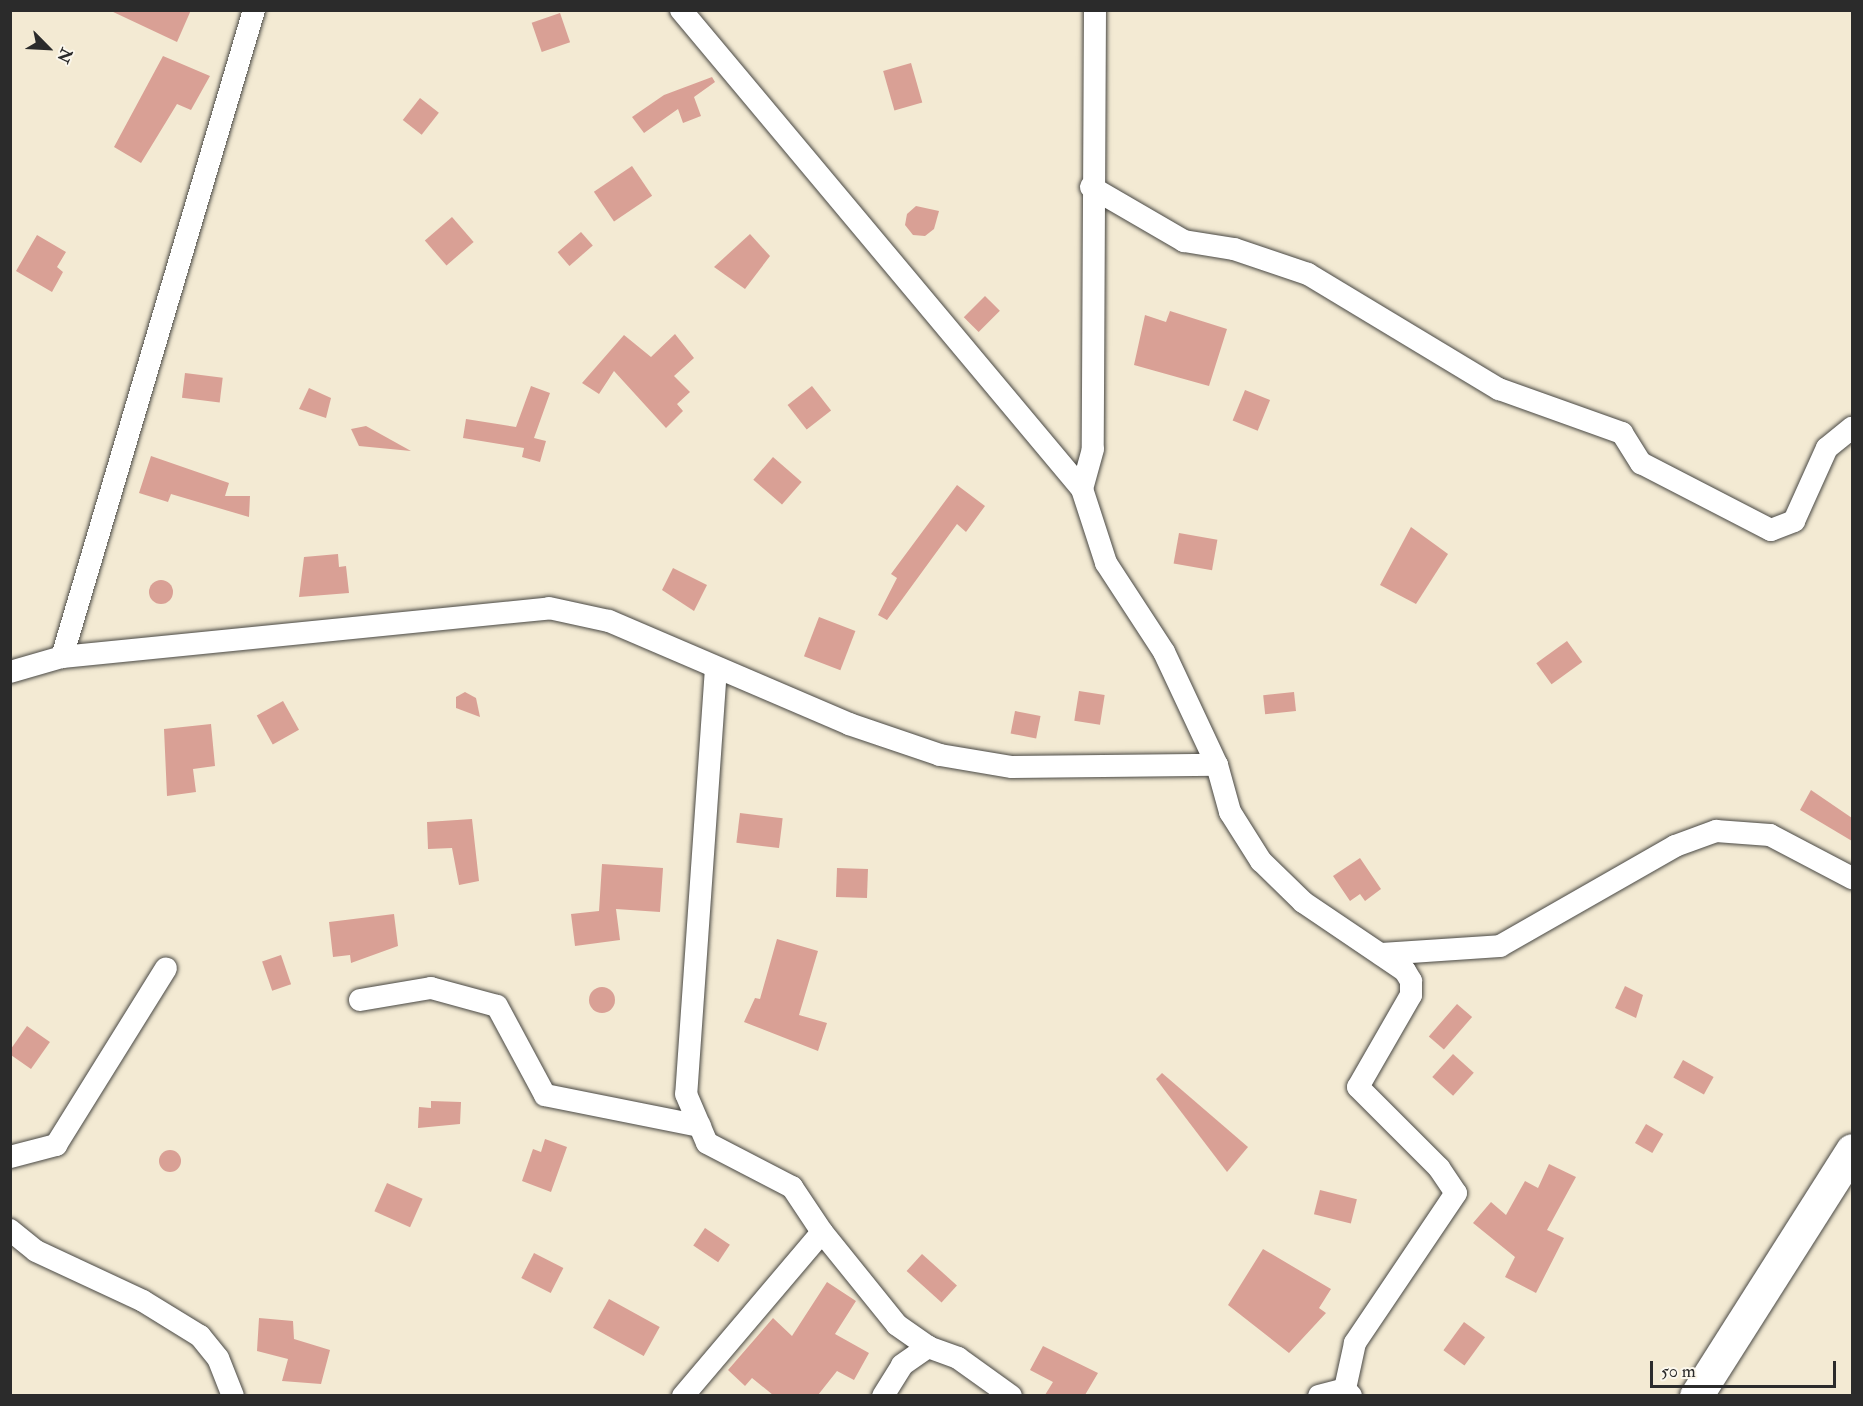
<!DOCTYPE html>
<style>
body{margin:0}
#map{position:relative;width:1863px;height:1406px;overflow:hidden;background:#f3ead3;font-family:"IM FELL Double Pica",serif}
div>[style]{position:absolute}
.building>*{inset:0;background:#d9a095;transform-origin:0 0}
.round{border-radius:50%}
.roads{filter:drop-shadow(0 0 2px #494844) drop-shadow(0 0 2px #494844)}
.street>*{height:22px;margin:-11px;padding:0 11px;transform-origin:11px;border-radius:11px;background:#fff}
.highway>*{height:33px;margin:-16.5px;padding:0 16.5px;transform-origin:16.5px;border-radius:16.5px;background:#fff}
span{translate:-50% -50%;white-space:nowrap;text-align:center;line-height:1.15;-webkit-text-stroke:4.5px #fbf7ec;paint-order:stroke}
.frame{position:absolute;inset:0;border:12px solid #2b2b2b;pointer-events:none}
.north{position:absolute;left:18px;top:18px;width:60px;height:60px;-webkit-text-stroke:4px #fbf7ec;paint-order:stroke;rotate:114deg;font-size:16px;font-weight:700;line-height:24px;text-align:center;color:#2b2b2b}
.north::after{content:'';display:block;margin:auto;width:21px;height:27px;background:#2b2b2b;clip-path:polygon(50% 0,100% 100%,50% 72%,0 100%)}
.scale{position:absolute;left:1650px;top:1361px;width:186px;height:27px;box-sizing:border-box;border:3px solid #2b2b2b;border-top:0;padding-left:8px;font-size:18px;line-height:21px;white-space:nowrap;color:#2b2b2b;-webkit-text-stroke:4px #fbf7ec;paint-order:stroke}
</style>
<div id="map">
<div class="building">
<div style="clip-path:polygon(109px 10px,191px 10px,177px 42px)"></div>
<div style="left:560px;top:13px;width:31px;height:30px;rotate:71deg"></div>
<div style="clip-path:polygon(163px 56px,210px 76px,191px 110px,177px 104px,141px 163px,114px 147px)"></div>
<div style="left:911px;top:63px;width:41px;height:29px;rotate:74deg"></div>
<div style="clip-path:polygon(712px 77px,715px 82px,694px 97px,701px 116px,683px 123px,678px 109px,644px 133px,632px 117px,664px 95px)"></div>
<div style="left:420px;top:98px;width:24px;height:28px;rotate:38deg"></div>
<div style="left:632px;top:166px;width:36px;height:46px;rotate:56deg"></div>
<div style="clip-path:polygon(916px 206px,939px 211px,934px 229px,925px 236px,913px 235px,905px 225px,907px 214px)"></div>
<div style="left:452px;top:217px;width:33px;height:36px;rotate:49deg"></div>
<div style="left:581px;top:232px;width:18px;height:31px;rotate:49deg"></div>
<div style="clip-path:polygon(750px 234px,770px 256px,745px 289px,714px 267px)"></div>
<div style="clip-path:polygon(37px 235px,66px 252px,57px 267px,63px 272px,52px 292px,16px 271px)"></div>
<div style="left:985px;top:296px;width:21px;height:30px;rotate:45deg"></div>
<div style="clip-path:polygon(1170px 311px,1227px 329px,1209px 386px,1134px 365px,1145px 315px,1166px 322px)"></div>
<div style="clip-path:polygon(675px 334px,694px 358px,674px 376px,690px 392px,677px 404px,683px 411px,666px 428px,614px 371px,599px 394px,582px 383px,624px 335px,651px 357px)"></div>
<div style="left:185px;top:373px;width:38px;height:25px;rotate:7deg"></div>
<div style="clip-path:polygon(531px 386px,550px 393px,534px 438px,546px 441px,540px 462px,522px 457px,524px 448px,463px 438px,466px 419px,516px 427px)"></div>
<div style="left:812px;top:386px;width:31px;height:31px;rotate:52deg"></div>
<div style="clip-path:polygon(309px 388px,331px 398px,326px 418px,299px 409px)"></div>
<div style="left:1245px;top:390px;width:27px;height:33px;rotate:22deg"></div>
<div style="clip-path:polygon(366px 426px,411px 451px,359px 446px,351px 429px)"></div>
<div style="clip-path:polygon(151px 456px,229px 483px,225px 496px,250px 496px,249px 517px,171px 494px,168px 502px,139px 493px)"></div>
<div style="left:773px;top:457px;width:38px;height:30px;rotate:41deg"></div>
<div style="clip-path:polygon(957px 485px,985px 506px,966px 532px,957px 524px,887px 620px,878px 615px,897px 578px,891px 574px)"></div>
<div style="clip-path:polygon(1411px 527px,1448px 554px,1416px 604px,1380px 585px)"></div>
<div style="left:1179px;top:533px;width:39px;height:31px;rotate:10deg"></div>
<div style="clip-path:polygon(338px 554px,339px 567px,346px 566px,349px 593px,299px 597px,304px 557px)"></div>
<div style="clip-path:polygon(673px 568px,707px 585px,694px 611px,662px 590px)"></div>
<div class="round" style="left:149px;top:580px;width:24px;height:24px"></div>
<div style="left:819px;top:617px;width:39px;height:42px;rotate:21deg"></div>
<div style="left:1567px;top:641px;width:26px;height:38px;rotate:54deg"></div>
<div style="left:1079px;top:691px;width:26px;height:30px;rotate:9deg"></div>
<div style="clip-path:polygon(465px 692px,476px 698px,480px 717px,456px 708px,456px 697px)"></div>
<div style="left:1294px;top:692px;width:19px;height:31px;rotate:84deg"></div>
<div style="left:283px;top:701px;width:33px;height:30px;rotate:61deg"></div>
<div style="left:1015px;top:711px;width:26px;height:23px;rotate:11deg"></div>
<div style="clip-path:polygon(211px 724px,215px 766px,193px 769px,196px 792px,167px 796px,164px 729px)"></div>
<div style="clip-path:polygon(1811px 790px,1852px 818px,1852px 841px,1800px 810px)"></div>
<div style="left:740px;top:813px;width:43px;height:30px;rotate:7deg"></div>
<div style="clip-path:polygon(472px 819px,479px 881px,459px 885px,452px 848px,428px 849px,427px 822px)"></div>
<div style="clip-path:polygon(1360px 858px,1381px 889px,1365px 901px,1360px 894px,1350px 901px,1333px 876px)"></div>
<div style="clip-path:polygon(602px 864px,663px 868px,660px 912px,616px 909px,620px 940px,575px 946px,571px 914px,599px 911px)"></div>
<div style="left:837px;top:868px;width:31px;height:29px;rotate:2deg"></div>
<div style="clip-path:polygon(394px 914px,398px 946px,351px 963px,350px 955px,333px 957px,329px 922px)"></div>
<div style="clip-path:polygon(777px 939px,818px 951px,799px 1015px,827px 1023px,818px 1051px,744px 1022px,755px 998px,760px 999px)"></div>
<div style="left:281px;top:955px;width:31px;height:20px;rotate:71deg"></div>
<div style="clip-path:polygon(1625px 986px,1643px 995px,1636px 1018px,1615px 1008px)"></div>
<div class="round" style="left:589px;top:987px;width:26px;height:26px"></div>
<div style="left:1457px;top:1004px;width:20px;height:43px;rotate:41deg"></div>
<div style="left:27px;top:1026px;width:28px;height:33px;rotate:35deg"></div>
<div style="left:1453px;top:1054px;width:28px;height:31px;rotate:42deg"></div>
<div style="left:1683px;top:1060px;width:35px;height:20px;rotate:29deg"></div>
<div style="clip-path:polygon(1162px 1073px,1248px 1147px,1227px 1172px,1156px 1079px)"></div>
<div style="clip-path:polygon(431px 1101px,461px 1102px,460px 1124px,418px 1128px,419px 1107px,431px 1108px)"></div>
<div style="left:1646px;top:1124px;width:20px;height:22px;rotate:30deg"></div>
<div style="clip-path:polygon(545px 1139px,567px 1147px,551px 1192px,522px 1181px,533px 1149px,541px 1152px)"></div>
<div class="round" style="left:159px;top:1150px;width:22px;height:22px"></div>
<div style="clip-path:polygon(1549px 1164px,1576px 1177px,1547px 1230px,1564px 1238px,1536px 1293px,1505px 1277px,1515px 1257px,1473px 1223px,1491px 1202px,1506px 1215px,1525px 1181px,1538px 1188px)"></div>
<div style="left:387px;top:1183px;width:39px;height:31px;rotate:24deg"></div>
<div style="left:1320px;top:1190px;width:38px;height:25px;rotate:14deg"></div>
<div style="left:705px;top:1228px;width:30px;height:21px;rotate:34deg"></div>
<div style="clip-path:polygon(1263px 1249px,1331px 1289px,1319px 1308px,1326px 1313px,1289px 1353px,1228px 1305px)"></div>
<div style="left:534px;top:1253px;width:33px;height:28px;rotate:27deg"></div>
<div style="left:922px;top:1254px;width:47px;height:23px;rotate:42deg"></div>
<div style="clip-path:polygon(827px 1282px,856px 1301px,835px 1334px,869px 1353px,854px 1380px,837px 1371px,818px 1395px,773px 1395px,752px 1378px,745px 1386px,728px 1370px,773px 1318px,792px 1336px)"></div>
<div style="left:609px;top:1299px;width:58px;height:33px;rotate:29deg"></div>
<div style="clip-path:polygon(259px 1318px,293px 1321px,294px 1339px,330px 1350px,321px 1384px,282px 1381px,288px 1359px,257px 1351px)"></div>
<div style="left:1464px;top:1322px;width:26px;height:35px;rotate:36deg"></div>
<div style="clip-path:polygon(1043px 1346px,1098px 1373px,1085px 1395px,1045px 1395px,1053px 1382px,1030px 1370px)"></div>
</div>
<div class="roads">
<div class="street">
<div style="left:681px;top:10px;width:625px;rotate:50.07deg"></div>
<div style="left:1095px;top:10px;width:439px;rotate:90.3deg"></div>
<div style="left:1093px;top:449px;width:41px;rotate:105.4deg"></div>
<div style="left:1082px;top:489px;width:78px;rotate:72deg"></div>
<div style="left:1106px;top:563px;width:106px;rotate:56.9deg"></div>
<div style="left:1164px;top:652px;width:125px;rotate:64.9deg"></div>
<div style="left:1217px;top:765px;width:49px;rotate:74.5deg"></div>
<div style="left:1230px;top:812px;width:58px;rotate:57.7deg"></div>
<div style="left:1261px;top:861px;width:59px;rotate:44.3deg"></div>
<div style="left:1303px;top:902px;width:123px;rotate:34.1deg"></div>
<div style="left:1405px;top:971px;width:12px;rotate:59deg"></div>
<div style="left:1411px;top:981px;width:14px;rotate:90deg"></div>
<div style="left:1411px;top:995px;width:106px;rotate:119.9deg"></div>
<div style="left:1358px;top:1087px;width:115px;rotate:45deg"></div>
<div style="left:1439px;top:1168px;width:30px;rotate:56deg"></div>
<div style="left:1456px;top:1193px;width:181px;rotate:124deg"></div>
<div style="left:1355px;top:1343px;width:47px;rotate:102.3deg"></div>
<div style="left:1091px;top:187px;width:108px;rotate:30.1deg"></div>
<div style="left:1184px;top:241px;width:51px;rotate:9.1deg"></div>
<div style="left:1234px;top:249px;width:78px;rotate:18.7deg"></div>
<div style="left:1308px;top:274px;width:223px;rotate:31.1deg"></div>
<div style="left:1499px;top:389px;width:131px;rotate:19.7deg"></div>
<div style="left:1622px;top:433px;width:36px;rotate:58deg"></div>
<div style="left:1641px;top:463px;width:146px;rotate:27.3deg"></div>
<div style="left:1771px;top:530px;width:25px;rotate:-21deg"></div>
<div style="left:1794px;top:521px;width:80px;rotate:-65.7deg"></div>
<div style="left:1827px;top:448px;width:32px;rotate:-39deg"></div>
<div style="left:62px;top:657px;width:675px;rotate:-73.47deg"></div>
<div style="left:716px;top:668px;width:427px;rotate:94deg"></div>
<div style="left:686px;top:1094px;width:53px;rotate:66.8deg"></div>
<div style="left:707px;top:1143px;width:96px;rotate:27.4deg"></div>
<div style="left:792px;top:1187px;width:54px;rotate:56.3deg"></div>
<div style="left:10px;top:672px;width:54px;rotate:-16.1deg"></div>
<div style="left:62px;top:657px;width:489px;rotate:-5.7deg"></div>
<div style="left:549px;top:608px;width:61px;rotate:12.2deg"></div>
<div style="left:609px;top:621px;width:261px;rotate:23.2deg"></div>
<div style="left:849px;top:724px;width:96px;rotate:18.8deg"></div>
<div style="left:940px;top:755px;width:73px;rotate:9.5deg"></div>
<div style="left:1012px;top:767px;width:205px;rotate:-0.6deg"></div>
<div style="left:1381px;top:954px;width:119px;rotate:-3.8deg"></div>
<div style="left:1500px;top:946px;width:202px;rotate:-29.7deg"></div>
<div style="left:1675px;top:846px;width:44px;rotate:-20.1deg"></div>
<div style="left:1716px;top:831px;width:54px;rotate:4.2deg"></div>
<div style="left:1770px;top:835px;width:93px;rotate:27.7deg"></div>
<div style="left:360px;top:1000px;width:72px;rotate:-9.6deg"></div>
<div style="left:431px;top:988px;width:68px;rotate:15.3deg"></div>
<div style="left:497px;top:1006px;width:101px;rotate:61.7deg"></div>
<div style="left:545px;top:1095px;width:158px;rotate:11.3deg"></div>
<div style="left:10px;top:1157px;width:48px;rotate:-14.6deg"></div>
<div style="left:56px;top:1145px;width:208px;rotate:-58.1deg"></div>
<div style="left:10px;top:1230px;width:33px;rotate:39deg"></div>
<div style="left:36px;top:1251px;width:118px;rotate:25deg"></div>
<div style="left:143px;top:1301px;width:67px;rotate:31.6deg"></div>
<div style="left:200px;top:1336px;width:28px;rotate:51deg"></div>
<div style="left:218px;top:1358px;width:41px;rotate:68.5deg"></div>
<div style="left:683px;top:1396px;width:215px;rotate:-49.7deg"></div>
<div style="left:822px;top:1232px;width:119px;rotate:51.1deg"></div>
<div style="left:897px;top:1325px;width:38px;rotate:35deg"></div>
<div style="left:883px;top:1396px;width:36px;rotate:-58deg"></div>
<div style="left:902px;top:1365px;width:32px;rotate:-35deg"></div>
<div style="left:928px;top:1347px;width:32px;rotate:20deg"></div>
<div style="left:958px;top:1358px;width:65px;rotate:35.6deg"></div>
<div style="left:1319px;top:1396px;width:27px;rotate:-15deg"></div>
<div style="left:1345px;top:1389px;width:9px;rotate:49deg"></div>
</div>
<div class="highway">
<div style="left:1696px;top:1396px;width:291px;rotate:-57.6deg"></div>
</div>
</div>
<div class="frame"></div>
<div class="north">N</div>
<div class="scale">50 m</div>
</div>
